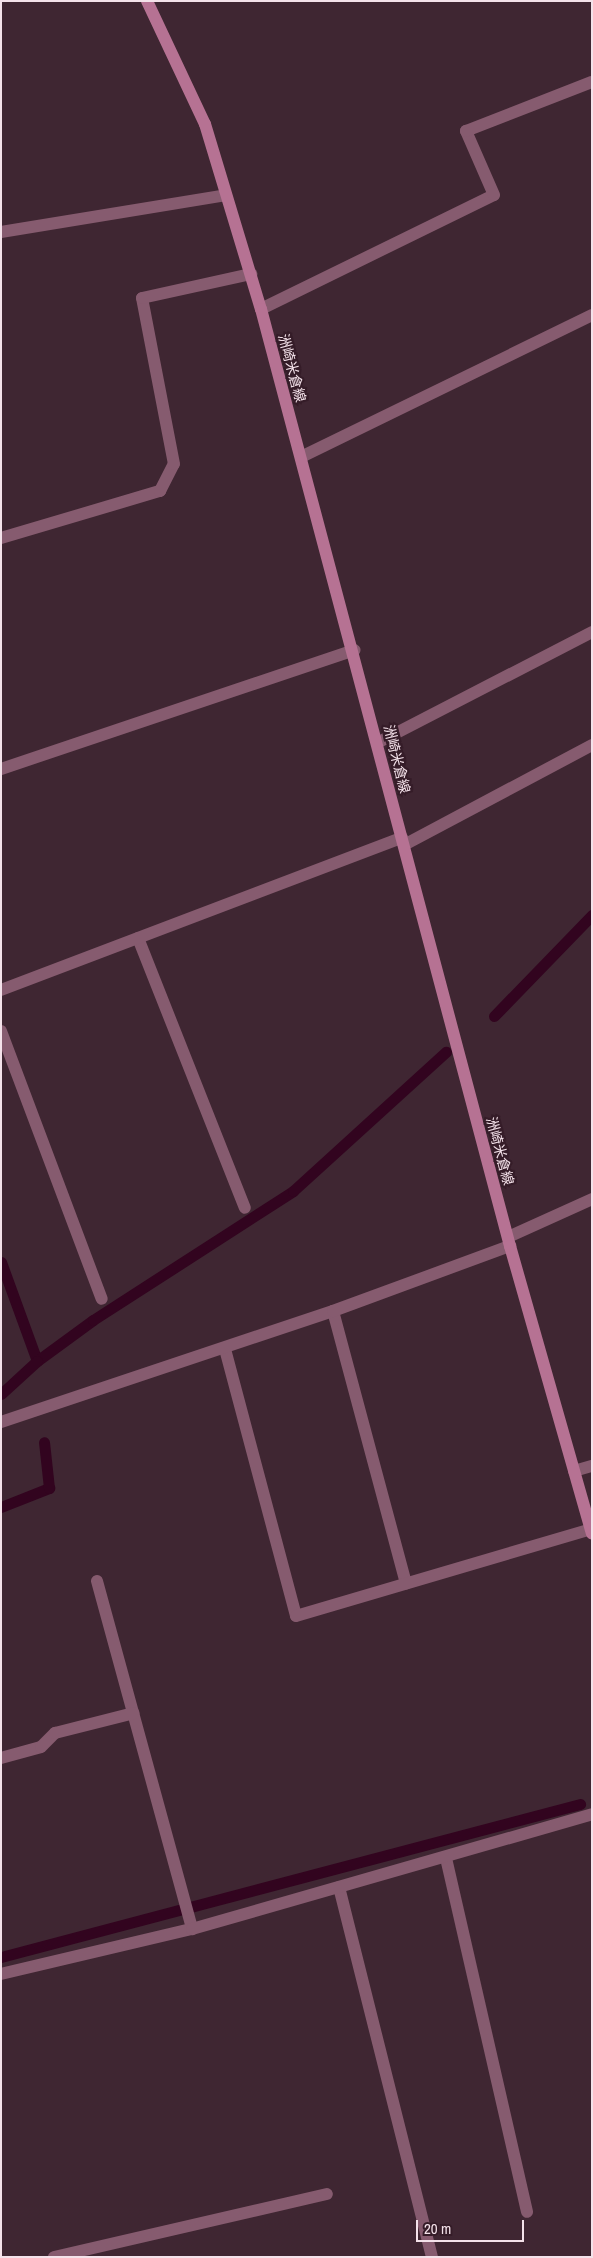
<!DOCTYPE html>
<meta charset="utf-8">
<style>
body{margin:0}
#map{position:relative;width:593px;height:2258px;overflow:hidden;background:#3f2632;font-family:"Archivo Narrow","Noto Sans JP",sans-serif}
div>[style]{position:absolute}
.stream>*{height:11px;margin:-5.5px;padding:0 5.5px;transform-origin:5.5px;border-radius:5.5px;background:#32041f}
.street>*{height:12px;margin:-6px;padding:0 6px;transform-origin:6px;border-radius:6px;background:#865b6f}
.secondary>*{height:12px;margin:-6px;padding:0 6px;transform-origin:6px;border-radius:6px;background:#b67293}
span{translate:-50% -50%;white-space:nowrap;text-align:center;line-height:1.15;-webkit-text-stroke:4.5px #351c28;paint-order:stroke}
.street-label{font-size:14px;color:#f4e2ea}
.frame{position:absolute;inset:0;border:2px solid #f4e2ea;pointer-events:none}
.scale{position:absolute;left:416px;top:2220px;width:108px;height:22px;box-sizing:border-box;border:2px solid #f4e2ea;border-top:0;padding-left:6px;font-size:15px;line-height:18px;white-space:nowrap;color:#f4e2ea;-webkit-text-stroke:4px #351c28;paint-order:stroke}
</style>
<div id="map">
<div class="stream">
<div style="left:494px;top:1016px;width:141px;rotate:-45.9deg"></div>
<div style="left:1px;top:1262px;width:105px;rotate:70deg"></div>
<div style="left:37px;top:1361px;width:69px;rotate:-36.2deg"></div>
<div style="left:93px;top:1320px;width:238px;rotate:-32.8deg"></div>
<div style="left:293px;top:1191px;width:207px;rotate:-42.3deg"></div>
<div style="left:1px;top:1394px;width:49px;rotate:-42.5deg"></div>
<div style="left:1px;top:1507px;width:52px;rotate:-21.6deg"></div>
<div style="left:49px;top:1488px;width:46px;rotate:-96.2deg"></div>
<div style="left:1px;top:1957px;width:599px;rotate:-14.8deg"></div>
</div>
<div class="street">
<div style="left:1px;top:232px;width:228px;rotate:-9.3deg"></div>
<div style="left:261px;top:309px;width:259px;rotate:-26.1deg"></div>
<div style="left:494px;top:195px;width:70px;rotate:-113.6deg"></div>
<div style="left:466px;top:131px;width:135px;rotate:-21.3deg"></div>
<div style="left:301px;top:457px;width:324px;rotate:-26deg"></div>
<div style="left:1px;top:538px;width:166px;rotate:-16.5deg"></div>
<div style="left:160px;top:491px;width:30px;rotate:-63deg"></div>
<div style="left:174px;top:464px;width:169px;rotate:-100.9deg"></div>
<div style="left:142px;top:298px;width:112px;rotate:-12.4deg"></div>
<div style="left:377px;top:743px;width:242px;rotate:-27.3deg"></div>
<div style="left:1px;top:769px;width:373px;rotate:-18.6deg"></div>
<div style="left:404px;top:845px;width:213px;rotate:-28deg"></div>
<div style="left:138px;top:938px;width:290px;rotate:68.4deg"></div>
<div style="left:1px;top:990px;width:429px;rotate:-20.8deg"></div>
<div style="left:1px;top:1031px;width:286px;rotate:69.4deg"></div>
<div style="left:508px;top:1237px;width:92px;rotate:-24.3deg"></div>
<div style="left:333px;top:1311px;width:282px;rotate:75deg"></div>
<div style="left:225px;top:1349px;width:276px;rotate:75.1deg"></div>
<div style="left:296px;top:1616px;width:308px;rotate:-16.4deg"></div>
<div style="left:1px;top:1422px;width:350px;rotate:-18.5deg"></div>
<div style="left:333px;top:1311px;width:189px;rotate:-20.2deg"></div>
<div style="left:574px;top:1471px;width:19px;rotate:-16deg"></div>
<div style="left:97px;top:1581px;width:361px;rotate:74.7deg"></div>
<div style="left:1px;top:1758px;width:41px;rotate:-15.4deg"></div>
<div style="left:41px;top:1747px;width:20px;rotate:-45deg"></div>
<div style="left:55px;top:1733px;width:81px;rotate:-14.2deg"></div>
<div style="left:446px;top:1858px;width:363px;rotate:77.1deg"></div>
<div style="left:339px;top:1887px;width:382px;rotate:75.9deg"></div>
<div style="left:1px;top:1974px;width:196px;rotate:-13.3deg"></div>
<div style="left:192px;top:1929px;width:416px;rotate:-16deg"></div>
<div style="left:54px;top:2257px;width:280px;rotate:-13deg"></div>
</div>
<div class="secondary">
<div style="left:147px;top:1px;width:136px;rotate:64.8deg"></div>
<div style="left:205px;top:124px;width:193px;rotate:73.2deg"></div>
<div style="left:261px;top:309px;width:970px;rotate:75.12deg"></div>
<div style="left:510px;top:1246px;width:299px;rotate:74.1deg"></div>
</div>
<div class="street-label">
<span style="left:292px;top:368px;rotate:75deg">洲崎米倉線</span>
<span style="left:397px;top:759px;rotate:76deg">洲崎米倉線</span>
<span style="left:500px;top:1151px;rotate:75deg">洲崎米倉線</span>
</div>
<div class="frame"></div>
<div class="scale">20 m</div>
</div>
